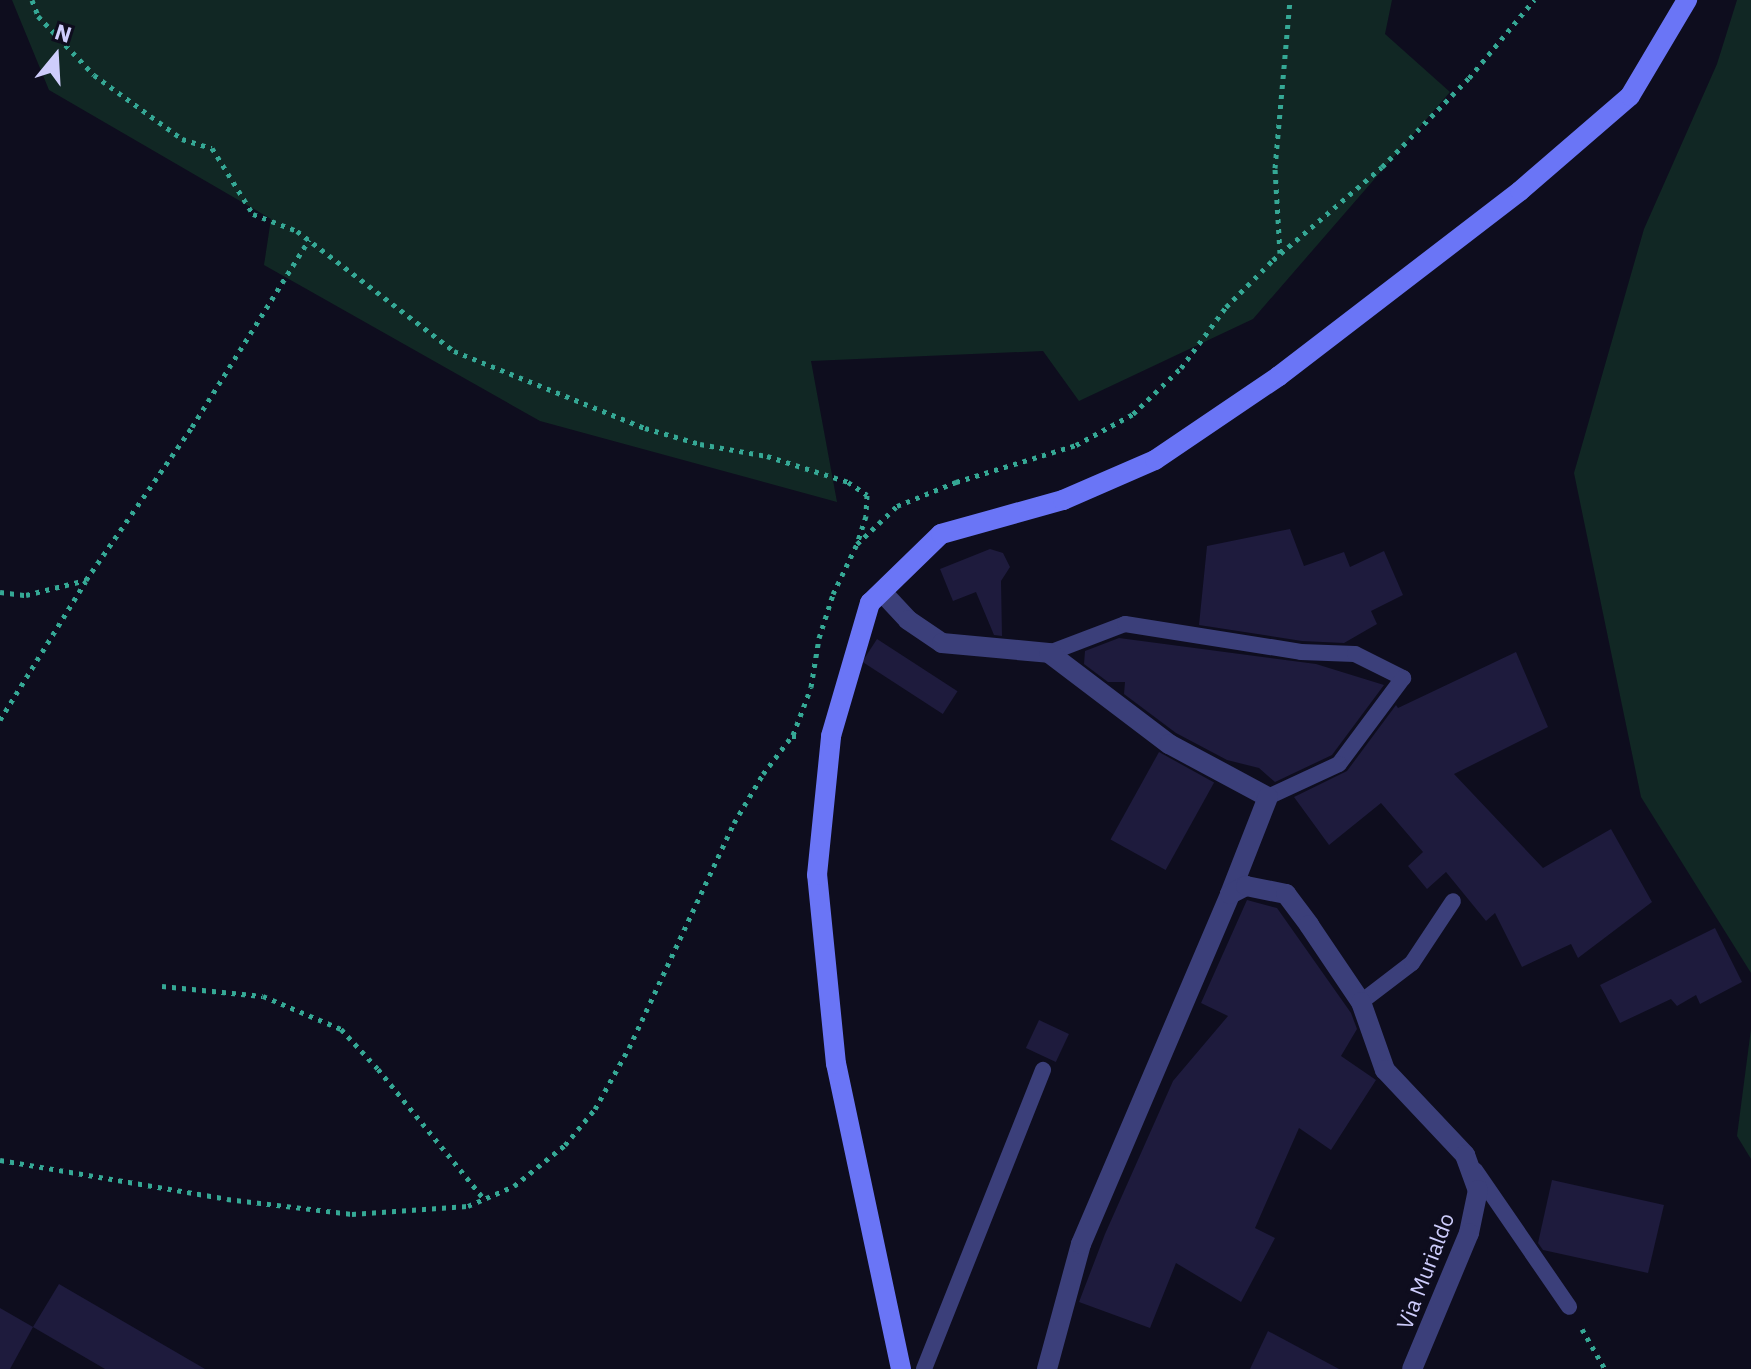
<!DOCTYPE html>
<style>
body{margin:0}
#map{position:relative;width:1751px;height:1369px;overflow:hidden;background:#0e0d1e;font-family:"IBM Plex Sans",sans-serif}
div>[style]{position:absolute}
.green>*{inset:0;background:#112724}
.building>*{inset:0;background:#1e1b3d;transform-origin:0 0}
.path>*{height:5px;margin-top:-2.5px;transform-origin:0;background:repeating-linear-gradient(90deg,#35a895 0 4px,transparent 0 10px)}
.lane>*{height:16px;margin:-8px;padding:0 8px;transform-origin:8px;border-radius:8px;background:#3b3f7a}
.street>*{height:20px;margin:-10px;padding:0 10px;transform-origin:10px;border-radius:10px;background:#3b3f7a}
.secondary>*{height:20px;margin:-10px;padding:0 10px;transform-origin:10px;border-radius:10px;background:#6a75f6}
span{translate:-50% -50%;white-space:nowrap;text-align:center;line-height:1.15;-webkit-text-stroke:7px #0e0d1e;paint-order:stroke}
.street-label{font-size:22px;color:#cecdfc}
.north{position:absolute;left:16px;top:16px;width:80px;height:80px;-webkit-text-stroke:6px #0e0d1e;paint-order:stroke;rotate:18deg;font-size:22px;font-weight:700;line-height:32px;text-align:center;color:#cecdfc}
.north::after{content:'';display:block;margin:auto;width:28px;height:36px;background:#cecdfc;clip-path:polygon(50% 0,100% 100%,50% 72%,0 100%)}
</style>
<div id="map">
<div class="green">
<div style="clip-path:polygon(12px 0,1392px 0,1385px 34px,1450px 92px,1253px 319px,1079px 401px,1043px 351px,811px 361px,837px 502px,540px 421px,264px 265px,271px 219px,49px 90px)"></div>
<div style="clip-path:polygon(1737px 0,1751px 0,1751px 973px,1641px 797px,1574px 473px,1644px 229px,1717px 64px)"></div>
<div style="clip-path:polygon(1751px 1029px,1751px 1159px,1737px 1136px)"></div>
</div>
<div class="building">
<div style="clip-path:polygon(1290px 529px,1304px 566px,1344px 552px,1350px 567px,1384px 551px,1403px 595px,1371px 611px,1377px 624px,1344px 643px,1302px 641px,1199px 625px,1207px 546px)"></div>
<div style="clip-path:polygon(990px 549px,1003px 553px,1010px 567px,1001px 581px,1002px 636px,994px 635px,976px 592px,953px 601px,940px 569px)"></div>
<div style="clip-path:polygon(1119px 638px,1316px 664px,1384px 685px,1332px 755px,1275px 782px,1259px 768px,1227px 760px,1176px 733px,1124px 694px,1125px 682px,1108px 682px,1084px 664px,1085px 651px)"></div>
<div style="left:877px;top:639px;width:96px;height:27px;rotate:33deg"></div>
<div style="clip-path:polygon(1516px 652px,1548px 727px,1454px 774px,1543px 868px,1611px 829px,1652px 902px,1578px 958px,1571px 944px,1522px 967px,1495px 913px,1486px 921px,1446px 872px,1427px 889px,1408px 866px,1423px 852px,1381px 803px,1329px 845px,1294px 797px,1347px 771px,1396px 705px,1398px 708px)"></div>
<div style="left:1159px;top:752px;width:63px;height:100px;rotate:29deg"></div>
<div style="clip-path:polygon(1247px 900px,1277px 908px,1351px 1013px,1357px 1029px,1341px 1056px,1376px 1080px,1331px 1150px,1299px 1128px,1255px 1228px,1275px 1238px,1241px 1302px,1176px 1263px,1150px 1328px,1079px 1302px,1105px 1234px,1173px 1081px,1228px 1016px,1201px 1003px)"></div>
<div style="clip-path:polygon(1715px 928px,1742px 982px,1700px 1004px,1696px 995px,1677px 1006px,1671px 999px,1620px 1023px,1600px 985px)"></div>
<div style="left:1039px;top:1020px;width:33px;height:31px;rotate:25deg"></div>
<div style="clip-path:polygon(1552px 1180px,1664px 1205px,1648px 1273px,1543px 1250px,1538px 1243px)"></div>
<div style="clip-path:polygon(59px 1284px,205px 1369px,105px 1369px,33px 1327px)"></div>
<div style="clip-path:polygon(0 1308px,33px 1327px,10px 1369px,0 1369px)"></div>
<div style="clip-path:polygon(1268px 1331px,1339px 1369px,1250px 1369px)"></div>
</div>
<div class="path">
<div style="left:32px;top:0;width:17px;rotate:69deg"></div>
<div style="left:38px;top:16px;width:81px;rotate:46.5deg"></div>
<div style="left:94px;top:75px;width:109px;rotate:36deg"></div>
<div style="left:182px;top:139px;width:31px;rotate:17deg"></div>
<div style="left:212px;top:148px;width:78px;rotate:58.2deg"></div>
<div style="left:253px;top:214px;width:47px;rotate:21.1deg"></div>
<div style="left:297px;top:231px;width:198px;rotate:37.4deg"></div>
<div style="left:454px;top:351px;width:206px;rotate:22deg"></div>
<div style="left:645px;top:428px;width:57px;rotate:16.2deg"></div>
<div style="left:700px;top:444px;width:68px;rotate:10.2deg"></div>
<div style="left:767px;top:456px;width:85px;rotate:17.8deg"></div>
<div style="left:848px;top:482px;width:23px;rotate:34deg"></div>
<div style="left:867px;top:495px;width:21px;rotate:93deg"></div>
<div style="left:866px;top:516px;width:28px;rotate:108deg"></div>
<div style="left:1280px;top:253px;width:85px;rotate:-93.4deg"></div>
<div style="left:1275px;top:168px;width:169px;rotate:-84.9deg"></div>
<div style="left:0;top:592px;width:26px;rotate:7deg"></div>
<div style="left:26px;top:595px;width:62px;rotate:-14deg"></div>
<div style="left:86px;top:580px;width:186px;rotate:-55.3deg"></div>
<div style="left:192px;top:427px;width:221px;rotate:-58deg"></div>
<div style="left:0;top:720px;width:163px;rotate:-58.3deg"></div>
<div style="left:793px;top:735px;width:51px;rotate:-69.4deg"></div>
<div style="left:811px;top:687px;width:50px;rotate:-80.7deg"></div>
<div style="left:819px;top:638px;width:46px;rotate:-72.3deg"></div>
<div style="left:833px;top:594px;width:55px;rotate:-64.4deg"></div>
<div style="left:857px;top:544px;width:55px;rotate:-43.5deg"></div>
<div style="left:897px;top:506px;width:64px;rotate:-22.1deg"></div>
<div style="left:956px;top:482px;width:126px;rotate:-17.1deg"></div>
<div style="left:1076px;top:445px;width:65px;rotate:-28.5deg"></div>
<div style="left:1133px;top:414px;width:66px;rotate:-43.8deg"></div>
<div style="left:1181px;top:368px;width:76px;rotate:-53.6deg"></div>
<div style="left:1226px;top:307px;width:66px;rotate:-45deg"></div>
<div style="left:1273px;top:260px;width:143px;rotate:-40.5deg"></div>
<div style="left:1382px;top:167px;width:124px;rotate:-45.7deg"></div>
<div style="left:1469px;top:78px;width:102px;rotate:-50.2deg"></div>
<div style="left:162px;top:986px;width:101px;rotate:5.7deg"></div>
<div style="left:263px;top:996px;width:85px;rotate:22.9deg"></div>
<div style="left:341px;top:1029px;width:54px;rotate:47.2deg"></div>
<div style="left:378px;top:1069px;width:168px;rotate:50.8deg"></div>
<div style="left:0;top:1160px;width:230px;rotate:9.7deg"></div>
<div style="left:227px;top:1199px;width:126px;rotate:6.8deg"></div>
<div style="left:352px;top:1214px;width:116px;rotate:-3.9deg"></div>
<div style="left:468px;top:1206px;width:50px;rotate:-23.5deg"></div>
<div style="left:514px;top:1186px;width:65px;rotate:-38.8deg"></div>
<div style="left:565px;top:1145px;width:47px;rotate:-50.2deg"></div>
<div style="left:595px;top:1109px;width:70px;rotate:-60.9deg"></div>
<div style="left:629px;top:1048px;width:248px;rotate:-65deg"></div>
<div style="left:734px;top:823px;width:57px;rotate:-59.4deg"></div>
<div style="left:763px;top:774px;width:48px;rotate:-52.7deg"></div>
<div style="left:792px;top:736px;width:10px"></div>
<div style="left:1582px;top:1329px;width:46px;rotate:60.1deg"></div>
</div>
<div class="lane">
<div style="left:1049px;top:653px;width:81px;rotate:-20.9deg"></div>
<div style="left:1125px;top:624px;width:178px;rotate:9deg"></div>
<div style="left:1301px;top:652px;width:54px;rotate:2.1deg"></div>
<div style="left:1355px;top:654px;width:54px;rotate:26.6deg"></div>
<div style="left:1403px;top:678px;width:107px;rotate:126.7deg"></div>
<div style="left:1339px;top:764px;width:78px;rotate:155.1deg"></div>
<div style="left:1361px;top:1002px;width:64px;rotate:-37.4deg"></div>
<div style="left:1412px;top:963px;width:74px;rotate:-56.5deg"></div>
<div style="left:1475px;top:1170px;width:166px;rotate:55.5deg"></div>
<div style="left:924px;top:1369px;width:322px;rotate:-68.3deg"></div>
</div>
<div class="street">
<div style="left:882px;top:592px;width:38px;rotate:47deg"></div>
<div style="left:908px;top:620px;width:41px;rotate:34.1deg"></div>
<div style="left:942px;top:643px;width:107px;rotate:5.3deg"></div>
<div style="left:1049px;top:653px;width:151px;rotate:37.2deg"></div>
<div style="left:1169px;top:744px;width:112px;rotate:28.2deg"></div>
<div style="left:1268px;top:797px;width:104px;rotate:111.4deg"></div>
<div style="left:1047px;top:1369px;width:130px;rotate:-74.8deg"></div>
<div style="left:1081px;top:1244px;width:380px;rotate:-66.9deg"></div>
<div style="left:1230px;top:894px;width:18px;rotate:-27deg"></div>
<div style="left:1246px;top:886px;width:41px;rotate:11.3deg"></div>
<div style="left:1286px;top:894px;width:39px;rotate:53deg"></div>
<div style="left:1309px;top:925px;width:93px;rotate:56deg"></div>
<div style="left:1361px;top:1002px;width:72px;rotate:70.6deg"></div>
<div style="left:1385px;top:1070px;width:117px;rotate:46.7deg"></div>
<div style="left:1465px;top:1155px;width:37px;rotate:70deg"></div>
<div style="left:1478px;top:1190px;width:44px;rotate:101.8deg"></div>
<div style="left:1469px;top:1233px;width:147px;rotate:112.7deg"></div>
</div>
<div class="secondary">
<div style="left:901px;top:1369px;width:312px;rotate:-102deg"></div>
<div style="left:836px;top:1064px;width:190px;rotate:-95.7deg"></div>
<div style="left:817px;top:875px;width:140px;rotate:-84.2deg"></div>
<div style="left:831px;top:736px;width:139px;rotate:-73.7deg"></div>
<div style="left:870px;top:603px;width:99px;rotate:-44.2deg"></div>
<div style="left:941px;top:534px;width:127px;rotate:-15.6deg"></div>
<div style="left:1063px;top:500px;width:100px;rotate:-23.5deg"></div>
<div style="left:1155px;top:460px;width:150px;rotate:-34.1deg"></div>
<div style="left:1279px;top:376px;width:304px;rotate:-37.5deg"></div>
<div style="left:1520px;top:191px;width:145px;rotate:-40.8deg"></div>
<div style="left:1630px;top:96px;width:112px;rotate:-59.3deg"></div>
</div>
<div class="street-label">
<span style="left:1425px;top:1271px;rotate:-69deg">Via Murialdo</span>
</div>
<div class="north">N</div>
</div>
